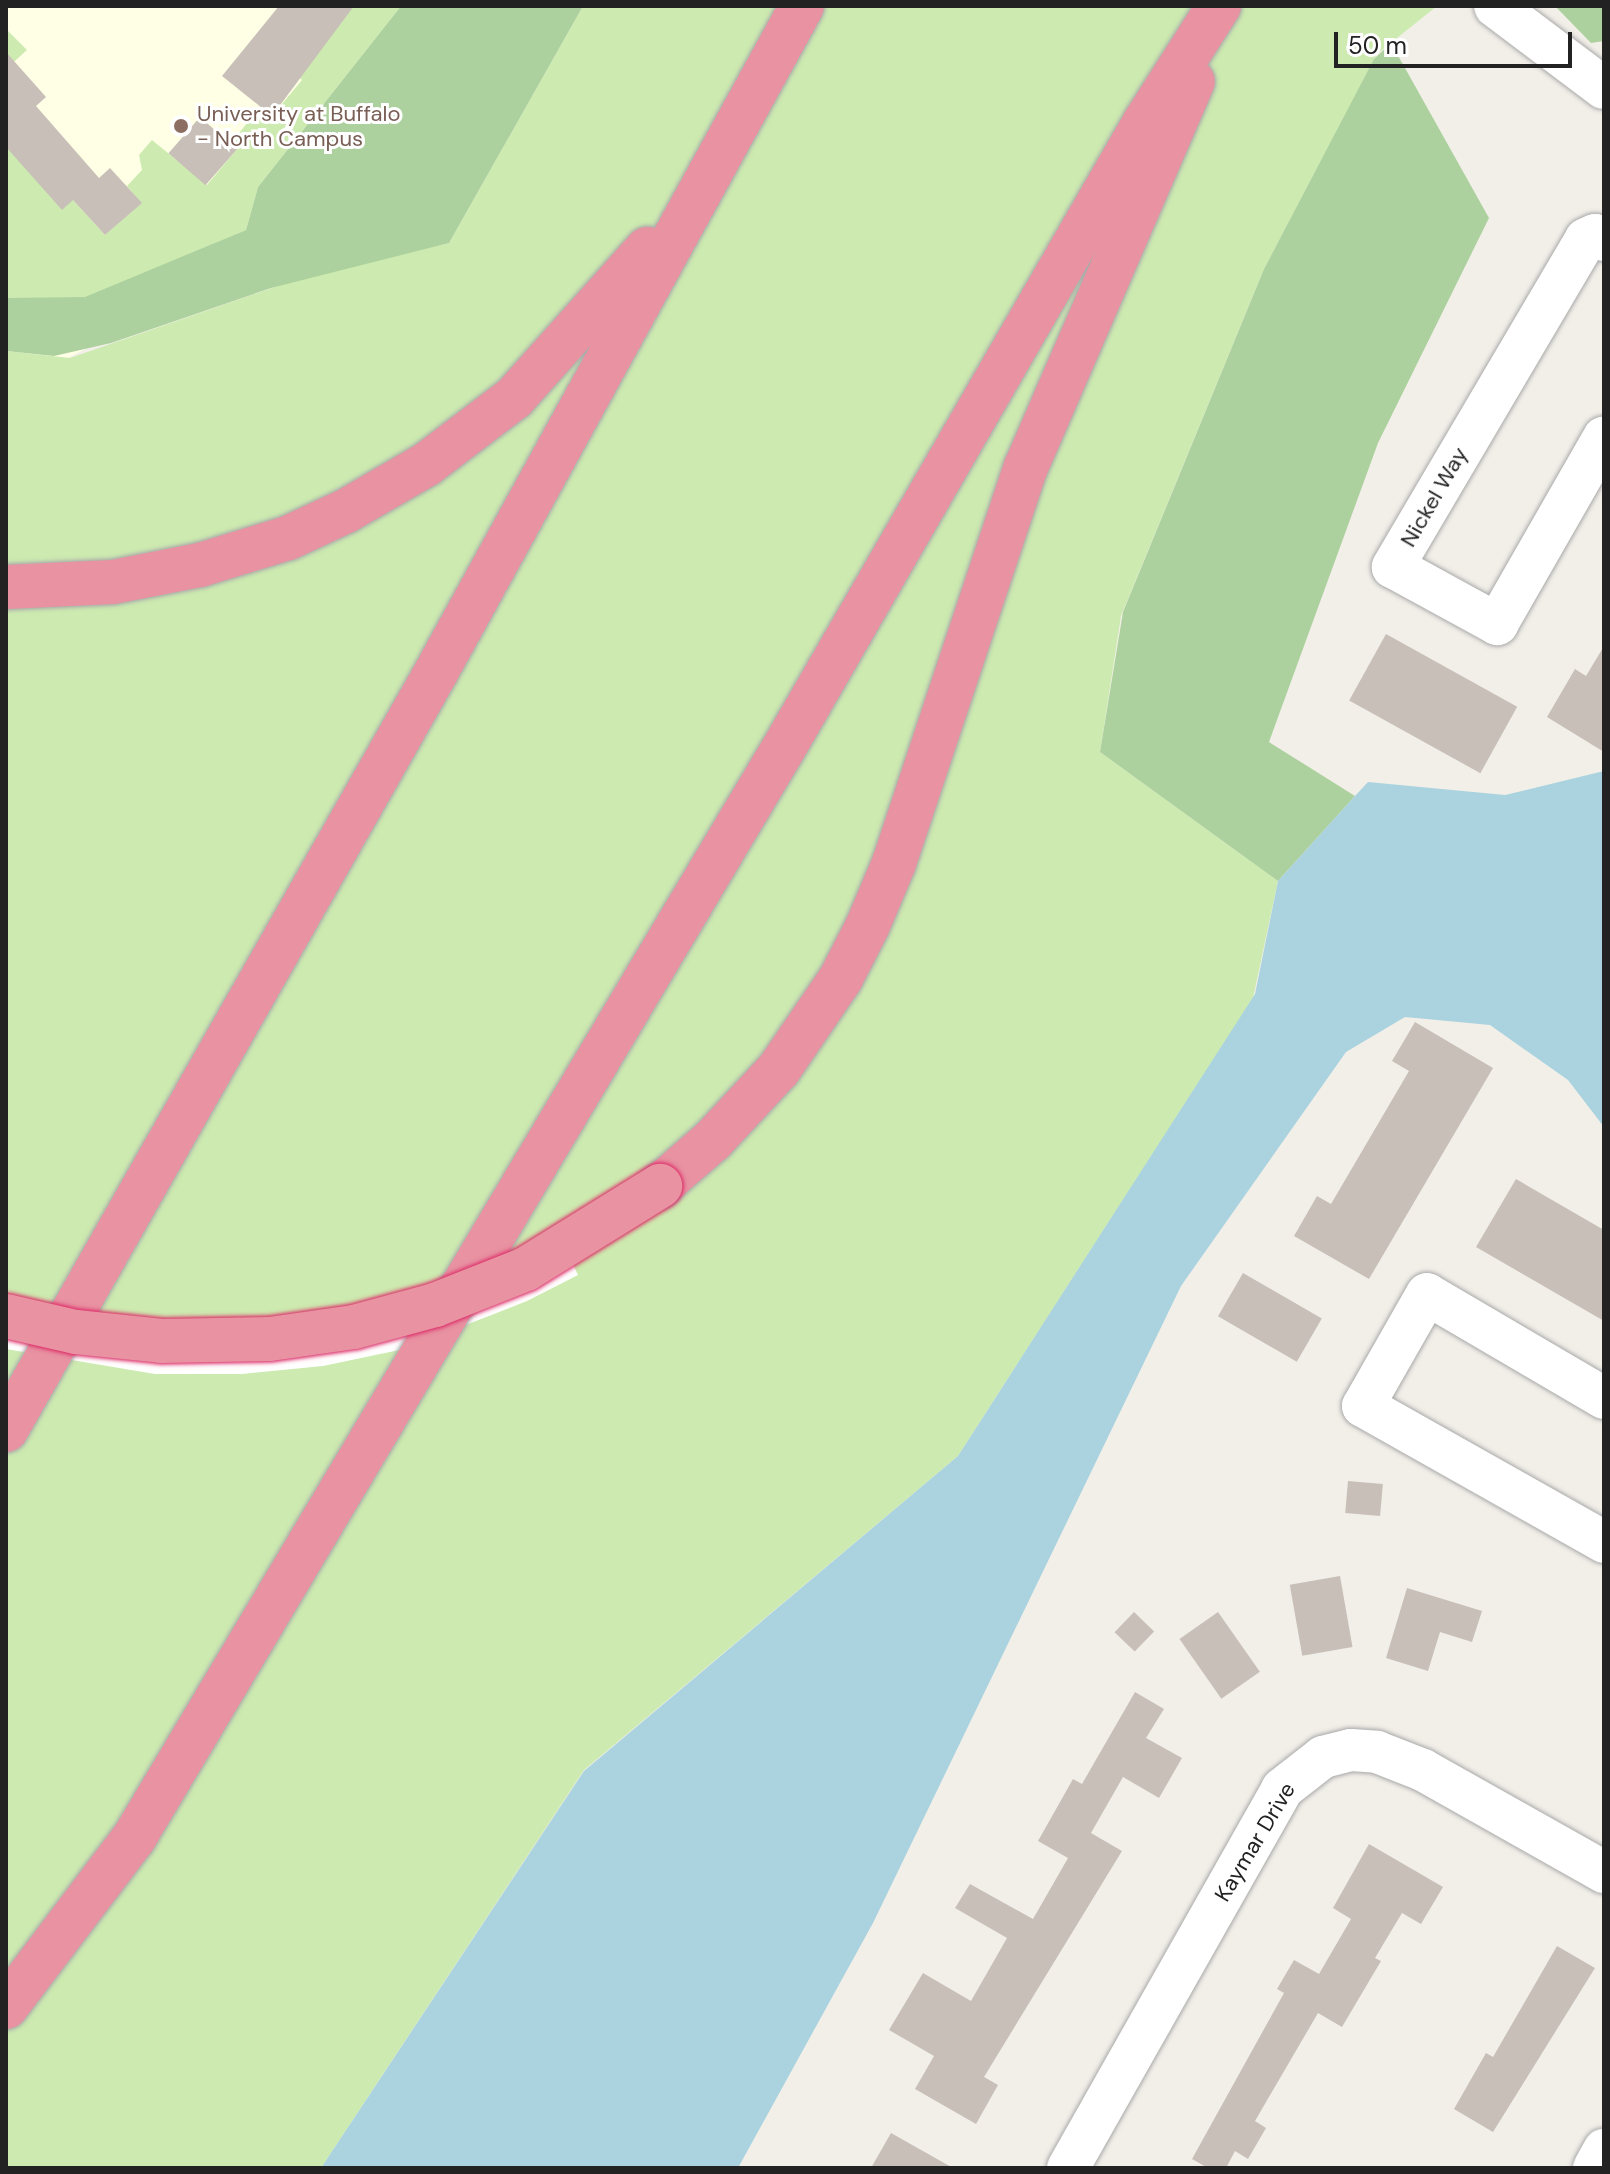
<!DOCTYPE html>
<style>
body{margin:0}
#map{position:relative;width:1610px;height:2174px;overflow:hidden;background:#f2efe9;font-family:"DM Sans",sans-serif}
div>[style]{position:absolute}
.education>*{inset:0;background:#ffffe5}
.grass>*{inset:0;background:#cdebb0}
.forest>*{inset:0;background:#add19e}
.water>*{inset:0;background:#aad3df}
.pier>*{inset:0;background:#fff}
.building>*{inset:0;background:#c7bfb8;transform-origin:0 0}
.roads{filter:drop-shadow(0 0 2px #a9a9a9) drop-shadow(0 0 2px #a9a9a9)}
.minor>*{height:42px;margin:-21px;padding:0 21px;transform-origin:21px;border-radius:21px;background:#fff}
.highway>*{height:44px;margin:-22px;padding:0 22px;transform-origin:22px;border-radius:22px;background:#e892a2}
.bridges{filter:drop-shadow(0 0 2px #dc2a67) drop-shadow(0 0 2px #dc2a67)}
.highway-bridge>*{height:44px;margin:-22px;padding:0 22px;transform-origin:22px;border-radius:22px;background:#e892a2}
.dots>*{width:22px;height:22px;translate:-50% -50%;box-sizing:border-box;border:4px solid #fff;border-radius:50%}
span{translate:-50% -50%;white-space:nowrap;text-align:center;line-height:1.15;-webkit-text-stroke:6px #fff;paint-order:stroke}
.education-label{font-size:22px;color:#785e54}
.left{translate:0 -50%;text-align:left}
.street-label{font-size:22px;color:#222}
.frame{position:absolute;inset:0;border:8px solid #222;pointer-events:none}
.scale{position:absolute;left:1334px;top:32px;width:238px;height:36px;box-sizing:border-box;border:4px solid #222;border-top:0;padding-left:10px;font-size:24px;line-height:28px;white-space:nowrap;color:#222;-webkit-text-stroke:6px #fff;paint-order:stroke}
</style>
<div id="map">
<div class="education">
<div style="clip-path:polygon(6px 6px,429px 6px,284px 247px,66px 359px,6px 352px)"></div>
</div>
<div class="grass">
<div style="clip-path:polygon(354px 6px,401px 6px,258px 187px,246px 230px,89px 297px,6px 303px,6px 147px,73px 200px,105px 235px,141px 203px,127px 186px,142px 170px,139px 155px,152px 140px,207px 185px,237px 149px,231px 143px,260px 107px,272px 116px,302px 80px,291px 70px)"></div>
<div style="clip-path:polygon(583px 6px,1437px 6px,1377px 54px,1264px 269px,1121px 616px,1100px 752px,1278px 881px,1253px 998px,958px 1456px,584px 1770px,321px 2168px,6px 2168px,6px 351px,70px 358px,292px 281px,449px 243px)"></div>
<div style="clip-path:polygon(6px 29px,27px 50px,6px 69px)"></div>
</div>
<div class="forest">
<div style="clip-path:polygon(401px 6px,583px 6px,449px 243px,271px 288px,111px 343px,54px 356px,6px 351px,6px 298px,85px 297px,246px 230px,258px 187px)"></div>
<div style="clip-path:polygon(1555px 6px,1604px 6px,1604px 41px,1591px 43px)"></div>
<div style="clip-path:polygon(1391px 43px,1489px 218px,1378px 443px,1269px 742px,1355px 796px,1278px 881px,1100px 752px,1123px 612px,1264px 269px,1374px 59px)"></div>
</div>
<div class="water">
<div style="clip-path:polygon(1604px 771px,1604px 1127px,1568px 1080px,1490px 1025px,1405px 1017px,1346px 1052px,1181px 1286px,873px 1923px,738px 2168px,321px 2168px,584px 1771px,958px 1456px,1255px 994px,1278px 881px,1355px 796px,1368px 782px,1505px 795px)"></div>
</div>
<div class="pier">
<div style="clip-path:polygon(562px 1241px,578px 1275px,527px 1301px,404px 1349px,323px 1366px,242px 1374px,155px 1374px,6px 1349px,6px 1311px,106px 1333px,352px 1321px)"></div>
</div>
<div class="building">
<div style="clip-path:polygon(279px 6px,354px 6px,272px 116px,222px 76px)"></div>
<div style="clip-path:polygon(6px 52px,46px 97px,36px 106px,99px 178px,110px 168px,142px 203px,105px 235px,73px 200px,62px 210px,6px 147px)"></div>
<div style="left:200px;top:117px;width:49px;height:48px;rotate:41deg"></div>
<div style="left:1386px;top:634px;width:150px;height:76px;rotate:29deg"></div>
<div style="clip-path:polygon(1604px 646px,1604px 752px,1547px 717px,1575px 669px,1586px 676px)"></div>
<div style="clip-path:polygon(1415px 1022px,1493px 1068px,1369px 1279px,1294px 1236px,1317px 1196px,1331px 1204px,1409px 1071px,1392px 1061px)"></div>
<div style="clip-path:polygon(1516px 1179px,1604px 1230px,1604px 1321px,1476px 1247px)"></div>
<div style="left:1243px;top:1273px;width:91px;height:50px;rotate:30deg"></div>
<div style="left:1348px;top:1481px;width:35px;height:32px;rotate:5deg"></div>
<div style="left:1340px;top:1576px;width:72px;height:51px;rotate:80deg"></div>
<div style="clip-path:polygon(1407px 1588px,1482px 1611px,1472px 1642px,1440px 1632px,1428px 1671px,1386px 1658px)"></div>
<div style="left:1134px;top:1612px;width:28px;height:28px;rotate:44deg"></div>
<div style="left:1218px;top:1612px;width:73px;height:47px;rotate:55deg"></div>
<div style="clip-path:polygon(1135px 1692px,1164px 1709px,1146px 1738px,1182px 1758px,1159px 1798px,1123px 1777px,1091px 1833px,1122px 1851px,984px 2077px,998px 2085px,976px 2124px,915px 2089px,934px 2056px,889px 2030px,923px 1973px,971px 2001px,1007px 1938px,955px 1908px,970px 1884px,1033px 1919px,1068px 1858px,1038px 1841px,1073px 1779px,1082px 1784px)"></div>
<div style="clip-path:polygon(1369px 1844px,1443px 1887px,1421px 1924px,1402px 1913px,1375px 1958px,1381px 1961px,1342px 2027px,1318px 2013px,1255px 2121px,1266px 2128px,1248px 2159px,1235px 2151px,1226px 2168px,1208px 2168px,1192px 2159px,1284px 1993px,1277px 1989px,1294px 1960px,1319px 1974px,1351px 1919px,1333px 1908px)"></div>
<div style="clip-path:polygon(1557px 1946px,1595px 1968px,1493px 2132px,1454px 2109px,1486px 2053px,1493px 2057px)"></div>
<div style="clip-path:polygon(891px 2133px,953px 2168px,871px 2168px)"></div>
</div>
<div class="roads">
<div class="minor">
<div style="left:1495px;top:6px;width:136px;rotate:37deg"></div>
<div style="left:1604px;top:240px;width:10px;rotate:-151deg"></div>
<div style="left:1595px;top:235px;width:10px;rotate:156deg"></div>
<div style="left:1586px;top:239px;width:381px;rotate:120.5deg"></div>
<div style="left:1393px;top:567px;width:119px;rotate:28.7deg"></div>
<div style="left:1497px;top:624px;width:215px;rotate:-60.2deg"></div>
<div style="left:1604px;top:1398px;width:205px;rotate:-149.6deg"></div>
<div style="left:1427px;top:1294px;width:129px;rotate:119.7deg"></div>
<div style="left:1363px;top:1406px;width:277px;rotate:29.4deg"></div>
<div style="left:1068px;top:2168px;width:435px;rotate:-60.5deg"></div>
<div style="left:1282px;top:1789px;width:52px;rotate:-38deg"></div>
<div style="left:1323px;top:1757px;width:29px;rotate:-14deg"></div>
<div style="left:1351px;top:1750px;width:26px;rotate:4deg"></div>
<div style="left:1377px;top:1752px;width:49px;rotate:21.4deg"></div>
<div style="left:1423px;top:1770px;width:208px;rotate:29.4deg"></div>
<div style="left:1594px;top:2168px;width:21px;rotate:-61deg"></div>
</div>
<div class="highway">
<div style="left:6px;top:587px;width:107px;rotate:-2.7deg"></div>
<div style="left:113px;top:582px;width:89px;rotate:-11.1deg"></div>
<div style="left:200px;top:565px;width:92px;rotate:-17.1deg"></div>
<div style="left:288px;top:538px;width:64px;rotate:-25deg"></div>
<div style="left:346px;top:511px;width:94px;rotate:-30.1deg"></div>
<div style="left:427px;top:464px;width:109px;rotate:-37.2deg"></div>
<div style="left:514px;top:398px;width:200px;rotate:-48.2deg"></div>
<div style="left:660px;top:1186px;width:70px;rotate:-41deg"></div>
<div style="left:713px;top:1140px;width:97px;rotate:-47.1deg"></div>
<div style="left:779px;top:1069px;width:110px;rotate:-55.7deg"></div>
<div style="left:841px;top:978px;width:59px;rotate:-63deg"></div>
<div style="left:868px;top:925px;width:67px;rotate:-67.2deg"></div>
<div style="left:894px;top:863px;width:417px;rotate:-71.6deg"></div>
<div style="left:1026px;top:467px;width:420px;rotate:-66.6deg"></div>
<div style="left:6px;top:1430px;width:867px;rotate:-60.42deg"></div>
<div style="left:434px;top:676px;width:764px;rotate:-61.22deg"></div>
<div style="left:6px;top:2007px;width:212px;rotate:-52.9deg"></div>
<div style="left:134px;top:1838px;width:1271px;rotate:-59.2deg"></div>
<div style="left:785px;top:746px;width:720px;rotate:-60.02deg"></div>
<div style="left:1145px;top:122px;width:138px;rotate:-57.5deg"></div>
</div>
</div>
<div class="bridges">
<div class="highway-bridge">
<div style="left:6px;top:1316px;width:72px;rotate:12.9deg"></div>
<div style="left:76px;top:1332px;width:86px;rotate:6deg"></div>
<div style="left:162px;top:1341px;width:108px;rotate:-1.1deg"></div>
<div style="left:270px;top:1339px;width:85px;rotate:-8.1deg"></div>
<div style="left:354px;top:1327px;width:84px;rotate:-15.2deg"></div>
<div style="left:435px;top:1305px;width:98px;rotate:-21.6deg"></div>
<div style="left:526px;top:1269px;width:158px;rotate:-31.8deg"></div>
</div>
</div>
<div class="dots">
<div style="left:181px;top:126px;background:#8d6e63"></div>
</div>
<div class="education-label">
<span class="left" style="left:197px;top:126px">University at Buffalo<br>- North Campus</span>
</div>
<div class="street-label">
<span style="left:1434px;top:497px;rotate:-60deg">Nickel Way</span>
<span style="left:1255px;top:1842px;rotate:-59deg">Kaymar Drive</span>
</div>
<div class="frame"></div>
<div class="scale">50 m</div>
</div>
